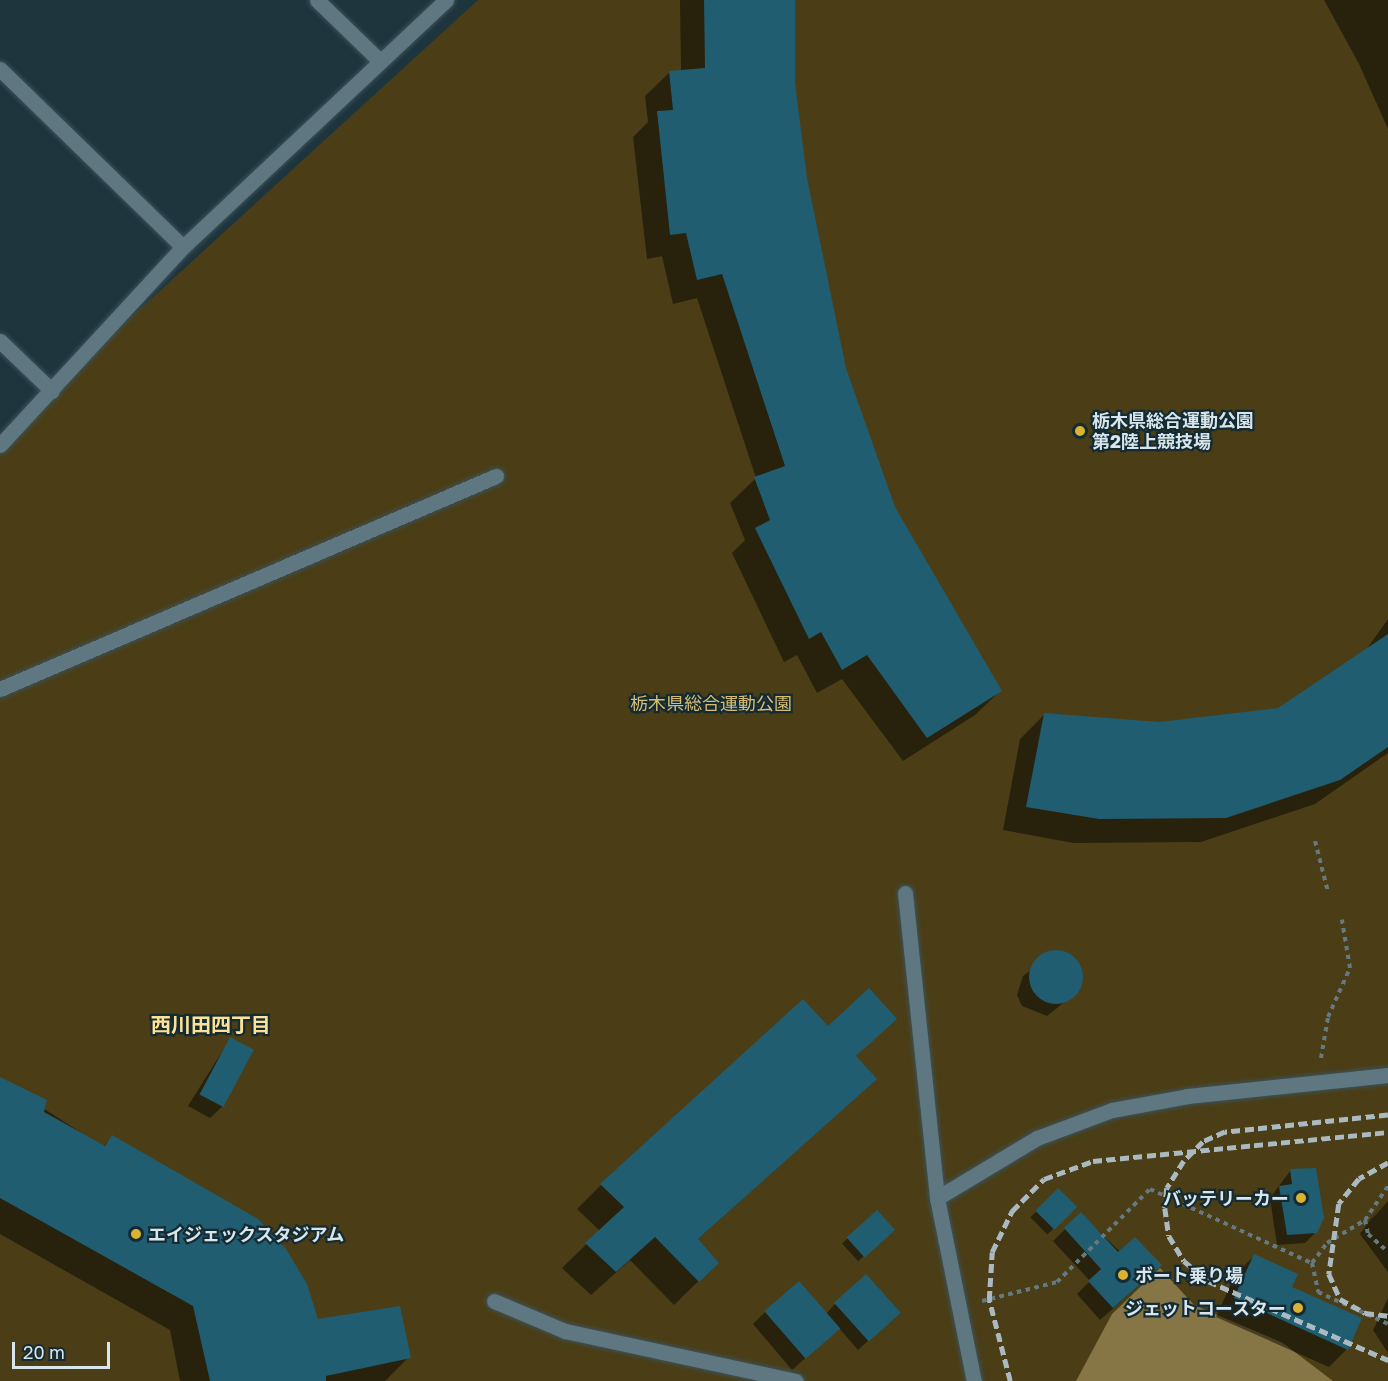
<!DOCTYPE html>
<meta charset="utf-8">
<style>
body{margin:0}
#map{position:relative;width:1388px;height:1381px;overflow:hidden;background:#1e353e;font-family:"Golos Text","Noto Sans JP",sans-serif}
div>[style]{position:absolute}
.green>*{inset:0;background:#4b3e16}
.water>*{inset:0;background:#867545}
.shadow>*{inset:0;background:#0007;transform-origin:0 0}
.building>*{inset:0;background:#205d70;transform-origin:0 0}
.round{border-radius:50%}
.path>*{height:4px;margin-top:-2px;transform-origin:0;background:repeating-linear-gradient(90deg,#657980 0 4.5px,transparent 0 9px)}
.roads{filter:drop-shadow(0 0 2px #3c5158) drop-shadow(0 0 2px #3c5158)}
.pedestrian>*{height:15px;margin:-7.5px;padding:0 7.5px;transform-origin:7.5px;border-radius:7.5px;background:#5e7780}
.minor>*{height:15px;margin:-7.5px;padding:0 7.5px;transform-origin:7.5px;border-radius:7.5px;background:#5e7780}
.tertiary>*{height:15px;margin:-7.5px;padding:0 7.5px;transform-origin:7.5px;border-radius:7.5px;background:#5e7780}
.rail>*{height:4.5px;margin-top:-2.25px;transform-origin:0;background:repeating-linear-gradient(90deg,#aabac0 0 9px,transparent 0 13.5px)}
.dots>*{width:16px;height:16px;translate:-50% -50%;box-sizing:border-box;border:3px solid #142b33;border-radius:50%}
span{translate:-50% -50%;white-space:nowrap;text-align:center;line-height:1.15;-webkit-text-stroke:4.5px #142b33;paint-order:stroke}
.poi-label{font-size:18px;color:#d8e6eb;font-weight:700}
.left{translate:0 -50%;text-align:left}
.right{translate:-100% -50%;text-align:right}
.park-label{font-size:18px;color:#d7bd72}
.neighbourhood-label{font-size:20px;color:#fde295;font-weight:700}
.scale{position:absolute;left:12px;top:1342px;width:98px;height:27px;box-sizing:border-box;border:3px solid #d8e6eb;border-top:0;padding-left:8px;font-size:18px;line-height:21px;white-space:nowrap;color:#d8e6eb;-webkit-text-stroke:4px #142b33;paint-order:stroke}
</style>
<div id="map">
<div class="green">
<div style="clip-path:polygon(478px 0,1388px 0,1388px 1381px,0 1381px,0 437px)"></div>
</div>
<div class="water">
<div style="clip-path:polygon(1160px 1268px,1194px 1305px,1283px 1343px,1333px 1381px,1076px 1381px,1112px 1314px)"></div>
</div>
<div class="shadow">
<div style="clip-path:polygon(680px 0,793px 0,794px 83px,805px 178px,845px 369px,893px 507px,1000px 691px,975px 715px,903px 761px,842px 679px,817px 693px,797px 655px,784px 662px,732px 553px,745px 540px,730px 503px,756px 478px,697px 298px,673px 304px,662px 256px,647px 259px,633px 137px,648px 122px,645px 96px,670px 72px,681px 71px)"></div>
<div style="clip-path:polygon(1324px 0,1388px 0,1388px 129px,1359px 64px)"></div>
<div style="clip-path:polygon(1388px 619px,1388px 753px,1315px 804px,1201px 842px,1074px 843px,1003px 830px,1020px 739px,1045px 714px,1159px 723px,1279px 709px,1366px 650px)"></div>
<div style="clip-path:polygon(1053px 953px,1075px 960px,1082px 976px,1071px 997px,1047px 1016px,1022px 1006px,1017px 995px,1023px 976px)"></div>
<div style="clip-path:polygon(894px 1019px,855px 1057px,875px 1079px,697px 1240px,717px 1263px,674px 1305px,630px 1260px,591px 1295px,562px 1268px,600px 1231px,577px 1209px,601px 1185px,828px 1028px)"></div>
<div style="clip-path:polygon(230px 1039px,223px 1106px,210px 1118px,188px 1106px)"></div>
<div style="clip-path:polygon(0 1080px,103px 1147px,112px 1137px,317px 1320px,409px 1357px,385px 1381px,180px 1381px,170px 1330px,0 1234px)"></div>
<div style="clip-path:polygon(1291px 1170px,1316px 1232px,1305px 1243px,1277px 1245px,1270px 1198px)"></div>
<div style="left:1058px;top:1190px;width:24px;height:39px;rotate:45deg"></div>
<div style="clip-path:polygon(1388px 1195px,1370px 1221px,1388px 1201px,1388px 1272px,1360px 1234px)"></div>
<div style="left:877px;top:1212px;width:24px;height:47px;rotate:48deg"></div>
<div style="clip-path:polygon(1081px 1214px,1147px 1278px,1100px 1320px,1077px 1294px,1090px 1281px,1053px 1241px)"></div>
<div style="clip-path:polygon(1254px 1256px,1347px 1349px,1329px 1367px,1216px 1317px,1235px 1275px)"></div>
<div style="clip-path:polygon(1388px 1298px,1388px 1353px,1373px 1330px)"></div>
<div style="clip-path:polygon(835px 1304px,889px 1322px,858px 1350px,839px 1328px,792px 1370px,753px 1324px,765px 1312px,826px 1314px)"></div>
</div>
<div class="building">
<div style="clip-path:polygon(704px 0,795px 0,795px 83px,807px 178px,846px 368px,895px 507px,1002px 691px,927px 738px,867px 655px,842px 670px,821px 632px,809px 639px,755px 528px,770px 520px,754px 477px,785px 466px,722px 274px,697px 280px,686px 233px,670px 235px,657px 111px,673px 110px,669px 71px,705px 68px)"></div>
<div style="clip-path:polygon(1388px 634px,1388px 747px,1340px 780px,1226px 818px,1099px 819px,1026px 807px,1044px 713px,1159px 722px,1278px 708px)"></div>
<div class="round" style="left:1029px;top:950px;width:54px;height:54px"></div>
<div style="clip-path:polygon(869px 988px,897px 1019px,856px 1056px,877px 1079px,698px 1239px,719px 1263px,699px 1282px,655px 1237px,616px 1272px,585px 1243px,624px 1207px,600px 1184px,803px 999px,828px 1026px)"></div>
<div style="left:230px;top:1037px;width:27px;height:65px;rotate:28deg"></div>
<div style="clip-path:polygon(0 1077px,47px 1100px,44px 1112px,105px 1146px,112px 1135px,258px 1219px,286px 1249px,307px 1284px,318px 1319px,400px 1306px,411px 1358px,326px 1376px,326px 1381px,210px 1381px,193px 1306px,0 1198px)"></div>
<div style="clip-path:polygon(1316px 1168px,1324px 1218px,1317px 1233px,1287px 1235px,1279px 1186px,1292px 1184px,1290px 1169px)"></div>
<div style="left:1058px;top:1188px;width:27px;height:32px;rotate:45deg"></div>
<div style="left:877px;top:1210px;width:27px;height:41px;rotate:48deg"></div>
<div style="clip-path:polygon(1081px 1212px,1118px 1252px,1135px 1237px,1162px 1265px,1113px 1308px,1088px 1281px,1101px 1269px,1064px 1228px)"></div>
<div style="clip-path:polygon(1254px 1254px,1298px 1274px,1292px 1287px,1362px 1318px,1348px 1350px,1234px 1298px)"></div>
<div style="left:866px;top:1274px;width:52px;height:43px;rotate:48deg"></div>
<div style="left:799px;top:1281px;width:63px;height:46px;rotate:49deg"></div>
</div>
<div class="path">
<div style="left:1315px;top:841px;width:53px;rotate:75.7deg"></div>
<div style="left:1321px;top:1058px;width:42px;rotate:-80.3deg"></div>
<div style="left:1328px;top:1017px;width:54px;rotate:-65.8deg"></div>
<div style="left:1350px;top:968px;width:49px;rotate:-99.5deg"></div>
<div style="left:1365px;top:1220px;width:14px;rotate:78deg"></div>
<div style="left:1368px;top:1234px;width:27px;rotate:42deg"></div>
<div style="left:1312px;top:1263px;width:25px;rotate:-53deg"></div>
<div style="left:1327px;top:1243px;width:44px;rotate:-31.2deg"></div>
<div style="left:1365px;top:1220px;width:41px;rotate:-55.9deg"></div>
<div style="left:982px;top:1301px;width:77px;rotate:-14.2deg"></div>
<div style="left:1057px;top:1282px;width:132px;rotate:-45deg"></div>
<div style="left:1150px;top:1189px;width:178px;rotate:24.6deg"></div>
<div style="left:1312px;top:1263px;width:30px;rotate:78deg"></div>
<div style="left:1318px;top:1292px;width:77px;rotate:24.6deg"></div>
</div>
<div class="roads">
<div class="pedestrian">
<div style="left:0;top:689px;width:540px;rotate:-23.24deg"></div>
<div style="left:905px;top:893px;width:307px;rotate:84deg"></div>
<div style="left:937px;top:1198px;width:187px;rotate:78.6deg"></div>
<div style="left:937px;top:1198px;width:117px;rotate:-31deg"></div>
<div style="left:1037px;top:1138px;width:80px;rotate:-20.5deg"></div>
<div style="left:1112px;top:1110px;width:77px;rotate:-10.4deg"></div>
<div style="left:1188px;top:1096px;width:201px;rotate:-6deg"></div>
<div style="left:494px;top:1301px;width:77px;rotate:22.9deg"></div>
<div style="left:565px;top:1331px;width:236px;rotate:12.2deg"></div>
</div>
<div class="minor">
<div style="left:317px;top:0;width:86px;rotate:44.1deg"></div>
<div style="left:0;top:69px;width:255px;rotate:44.2deg"></div>
<div style="left:0;top:341px;width:72px;rotate:43.9deg"></div>
</div>
<div class="tertiary">
<div style="left:0;top:445px;width:270px;rotate:-47.3deg"></div>
<div style="left:183px;top:247px;width:361px;rotate:-43.2deg"></div>
</div>
</div>
<div class="rail">
<div style="left:1388px;top:1115px;width:164px;rotate:174deg"></div>
<div style="left:1225px;top:1132px;width:24px;rotate:156deg"></div>
<div style="left:1203px;top:1142px;width:27px;rotate:135deg"></div>
<div style="left:1184px;top:1161px;width:32px;rotate:122deg"></div>
<div style="left:1167px;top:1188px;width:20px;rotate:96deg"></div>
<div style="left:1165px;top:1208px;width:28px;rotate:82deg"></div>
<div style="left:1169px;top:1236px;width:29px;rotate:59deg"></div>
<div style="left:1184px;top:1261px;width:31px;rotate:40deg"></div>
<div style="left:1208px;top:1281px;width:197px;rotate:23.7deg"></div>
<div style="left:1388px;top:1163px;width:33px;rotate:151deg"></div>
<div style="left:1359px;top:1179px;width:32px;rotate:129deg"></div>
<div style="left:1339px;top:1204px;width:71px;rotate:98.1deg"></div>
<div style="left:1329px;top:1274px;width:27px;rotate:66deg"></div>
<div style="left:1340px;top:1299px;width:29px;rotate:29deg"></div>
<div style="left:1365px;top:1313px;width:23px;rotate:7deg"></div>
<div style="left:1010px;top:1381px;width:84px;rotate:-104.5deg"></div>
<div style="left:989px;top:1300px;width:48px;rotate:-86.4deg"></div>
<div style="left:992px;top:1252px;width:46px;rotate:-64deg"></div>
<div style="left:1012px;top:1211px;width:45px;rotate:-45deg"></div>
<div style="left:1044px;top:1179px;width:52px;rotate:-20.2deg"></div>
<div style="left:1093px;top:1161px;width:296px;rotate:-5.6deg"></div>
</div>
<div class="dots">
<div style="left:1080px;top:431px;background:#dab333"></div>
<div style="left:1301px;top:1198px;background:#dab333"></div>
<div style="left:136px;top:1234px;background:#dab333"></div>
<div style="left:1123px;top:1275px;background:#dab333"></div>
<div style="left:1298px;top:1308px;background:#dab333"></div>
</div>
<div class="poi-label">
<span class="left" style="left:1092px;top:431px">栃木県総合運動公園<br>第2陸上競技場</span>
<span class="right" style="left:1289px;top:1198px">バッテリーカー</span>
<span class="left" style="left:148px;top:1234px">エイジェックスタジアム</span>
<span class="left" style="left:1135px;top:1275px">ボート乗り場</span>
<span class="right" style="left:1286px;top:1308px">ジェットコースター</span>
</div>
<div class="park-label">
<span style="left:711px;top:703px">栃木県総合運動公園</span>
</div>
<div class="neighbourhood-label">
<span style="left:211px;top:1024px">西川田四丁目</span>
</div>
<div class="scale">20 m</div>
</div>
